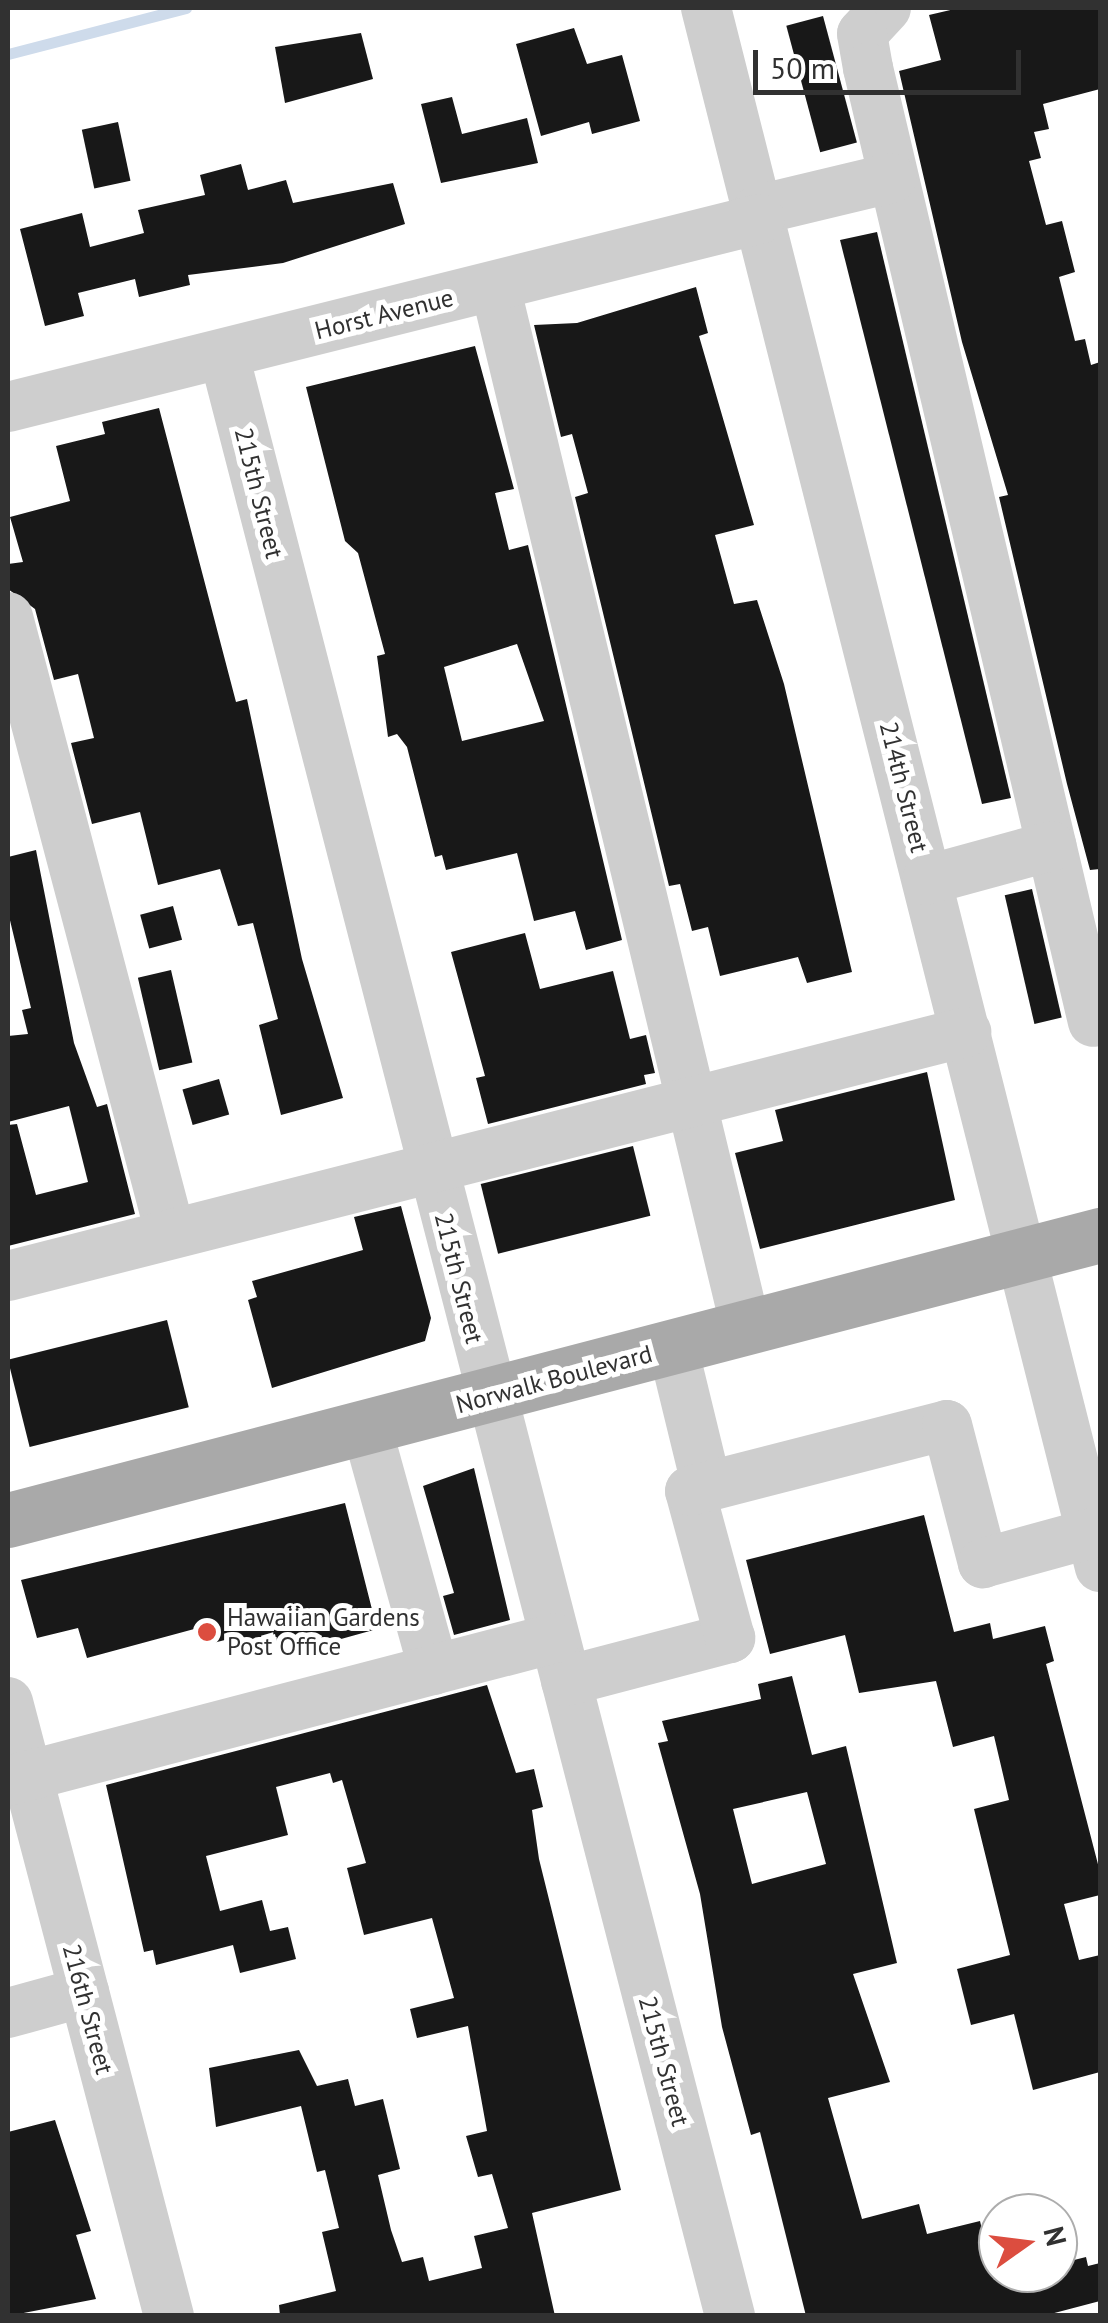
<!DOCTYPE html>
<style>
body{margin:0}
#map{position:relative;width:1108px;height:2323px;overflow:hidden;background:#fff;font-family:"PT Sans",sans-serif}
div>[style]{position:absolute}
.stream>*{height:11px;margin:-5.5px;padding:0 5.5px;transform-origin:5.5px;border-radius:5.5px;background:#cedbeb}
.building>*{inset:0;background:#181818;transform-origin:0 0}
.minor>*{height:50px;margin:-25px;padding:0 25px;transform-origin:25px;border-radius:25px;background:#cecece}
.major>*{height:55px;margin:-27.5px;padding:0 27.5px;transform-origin:27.5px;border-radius:27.5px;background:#a9a9a9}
.dots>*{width:28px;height:28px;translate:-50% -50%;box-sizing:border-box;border:5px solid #fff;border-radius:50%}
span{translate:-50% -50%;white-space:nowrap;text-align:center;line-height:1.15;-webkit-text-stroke:10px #fff;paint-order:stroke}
.street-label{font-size:25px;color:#313131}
.poi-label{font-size:25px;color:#313131}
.left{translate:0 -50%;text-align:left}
.frame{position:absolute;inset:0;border:10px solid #313131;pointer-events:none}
.north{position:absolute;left:978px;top:2193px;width:100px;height:100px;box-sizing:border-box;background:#fff;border:2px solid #adadad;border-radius:50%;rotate:76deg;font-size:28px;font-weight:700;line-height:40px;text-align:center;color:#313131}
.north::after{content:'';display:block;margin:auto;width:35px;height:45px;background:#dc4d3f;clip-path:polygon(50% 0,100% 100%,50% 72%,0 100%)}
.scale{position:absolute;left:753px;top:50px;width:268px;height:45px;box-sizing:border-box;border:5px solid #313131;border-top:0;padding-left:12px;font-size:30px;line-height:35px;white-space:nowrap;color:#313131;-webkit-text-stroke:8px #fff;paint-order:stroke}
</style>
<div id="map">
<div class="stream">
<div style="left:8px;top:54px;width:184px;rotate:-14.5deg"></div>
</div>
<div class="building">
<div style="clip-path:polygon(959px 8px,1100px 8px,1100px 89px,1043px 104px,1049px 129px,1034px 132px,1041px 158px,1029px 161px,1046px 225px,1062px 221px,1075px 272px,1059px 277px,1075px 341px,1085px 339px,1091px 365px,1100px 362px,1100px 869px,1090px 870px,1067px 784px,999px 497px,1008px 495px,962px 342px,899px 71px,941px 60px,929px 15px)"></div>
<div style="left:823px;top:16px;width:131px;height:38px;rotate:75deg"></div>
<div style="clip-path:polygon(574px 28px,587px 64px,622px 55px,640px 121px,592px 134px,589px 122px,541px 136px,516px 44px)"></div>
<div style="clip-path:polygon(361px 33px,373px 79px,285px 103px,275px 47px)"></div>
<div style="clip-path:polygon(452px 97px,462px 134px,527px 118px,538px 163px,441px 183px,421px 104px)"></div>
<div style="left:118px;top:122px;width:60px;height:37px;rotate:78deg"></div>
<div style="clip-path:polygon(241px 164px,248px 190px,286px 180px,293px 203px,393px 183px,405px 224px,283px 263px,188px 275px,190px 285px,139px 297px,135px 279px,78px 293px,84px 316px,45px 326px,20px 229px,82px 213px,90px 247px,144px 233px,138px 210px,205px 195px,200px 175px)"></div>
<div style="clip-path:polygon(877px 232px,1011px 798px,982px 804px,840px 240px)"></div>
<div style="clip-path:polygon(696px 287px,708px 333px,699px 336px,754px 525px,715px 535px,734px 604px,757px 600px,784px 684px,852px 972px,807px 983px,798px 957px,720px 976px,708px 927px,692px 931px,680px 884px,669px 886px,575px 497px,588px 493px,572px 434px,561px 437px,534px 325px,577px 323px)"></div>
<div style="clip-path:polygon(evenodd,475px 346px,514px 489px,495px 493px,509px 550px,528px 545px,622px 940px,586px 950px,575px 911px,534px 921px,517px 853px,446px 870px,442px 855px,435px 857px,407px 747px,397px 734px,388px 737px,377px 656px,385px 654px,358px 553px,345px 541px,306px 387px,475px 346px,517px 644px,544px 721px,462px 741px,444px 667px,517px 644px)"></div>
<div style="clip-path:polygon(159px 408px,236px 702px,247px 699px,302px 959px,343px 1098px,281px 1115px,259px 1025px,278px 1019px,253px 923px,238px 926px,220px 869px,158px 885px,140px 812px,92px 824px,71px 743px,94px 738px,78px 674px,54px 680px,35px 609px,8px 589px,8px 564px,23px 562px,10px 517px,70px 501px,56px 446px,105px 434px,102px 422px)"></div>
<div style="clip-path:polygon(36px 850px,74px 1043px,97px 1107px,107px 1104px,135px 1214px,8px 1246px,8px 1125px,17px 1124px,36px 1195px,88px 1182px,69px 1106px,8px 1122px,8px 1036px,28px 1034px,22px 1010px,31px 1008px,8px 912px,8px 857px)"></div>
<div style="left:1032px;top:889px;width:132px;height:28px;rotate:77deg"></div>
<div style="left:173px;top:906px;width:35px;height:34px;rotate:75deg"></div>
<div style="clip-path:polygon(525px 933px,540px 989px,613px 971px,630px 1039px,646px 1035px,655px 1073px,644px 1075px,646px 1084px,488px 1124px,476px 1078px,485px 1076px,451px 952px)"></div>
<div style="left:171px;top:970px;width:95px;height:34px;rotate:77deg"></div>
<div style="clip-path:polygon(927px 1072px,955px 1200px,760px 1249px,735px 1153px,783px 1141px,775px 1110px)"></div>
<div style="left:219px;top:1079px;width:37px;height:38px;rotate:74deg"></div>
<div style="left:633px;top:1146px;width:72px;height:157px;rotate:76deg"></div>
<div style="clip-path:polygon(401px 1206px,431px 1318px,425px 1341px,272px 1388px,248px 1300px,257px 1297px,252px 1281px,363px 1250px,354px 1217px)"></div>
<div style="left:167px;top:1320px;width:90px;height:164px;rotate:76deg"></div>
<div style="clip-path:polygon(474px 1468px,510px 1620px,454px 1635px,443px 1596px,454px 1593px,423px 1486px)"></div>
<div style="clip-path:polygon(345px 1503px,377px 1629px,280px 1656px,275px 1634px,227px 1647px,225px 1640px,213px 1643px,209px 1625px,87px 1658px,78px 1628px,37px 1638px,21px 1580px)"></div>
<div style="clip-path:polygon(924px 1515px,954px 1632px,990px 1623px,993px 1639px,1045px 1626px,1054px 1661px,1046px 1664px,1100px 1872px,1100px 1895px,1064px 1904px,1079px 1960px,1100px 1955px,1100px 2072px,1033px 2090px,1014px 2014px,971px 2025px,957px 1969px,1010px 1955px,974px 1809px,1009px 1800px,994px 1736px,953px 1747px,936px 1681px,859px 1693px,845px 1635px,770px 1654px,746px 1560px)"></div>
<div style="clip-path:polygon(evenodd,792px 1676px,812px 1755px,846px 1746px,897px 1963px,853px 1974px,890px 2082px,828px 2098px,862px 2219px,919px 2204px,927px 2234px,980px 2221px,994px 2280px,1058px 2273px,1058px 2264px,1086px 2257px,1088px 2266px,1100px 2263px,1100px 2301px,1043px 2316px,806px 2316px,760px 2132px,751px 2135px,722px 2027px,700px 1894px,658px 1743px,668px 1741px,662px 1721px,761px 1699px,758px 1684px,792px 1676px,807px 1792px,826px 1864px,752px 1884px,733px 1809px,807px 1792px)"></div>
<div style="clip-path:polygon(487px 1685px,516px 1773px,534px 1769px,543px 1807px,532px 1810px,539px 1859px,621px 2190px,532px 2213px,555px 2316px,280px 2316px,279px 2305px,336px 2291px,322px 2232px,339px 2228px,325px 2170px,317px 2172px,301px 2106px,216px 2127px,209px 2068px,299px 2050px,317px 2086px,348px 2079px,355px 2106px,383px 2099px,400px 2169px,378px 2175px,391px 2230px,402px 2262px,423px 2257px,429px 2281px,482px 2268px,474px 2236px,508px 2228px,492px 2174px,478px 2177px,466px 2136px,487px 2131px,468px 2026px,417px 2038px,410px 2009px,454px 1998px,432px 1918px,364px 1935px,347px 1868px,366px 1863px,342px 1780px,333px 1783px,330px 1773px,276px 1787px,288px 1835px,206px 1856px,220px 1911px,262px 1900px,270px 1931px,288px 1927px,296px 1959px,240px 1973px,233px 1945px,156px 1965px,153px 1950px,144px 1952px,106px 1785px)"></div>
<div style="clip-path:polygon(55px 2120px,91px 2231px,76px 2235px,96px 2299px,8px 2316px,8px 2132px)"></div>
</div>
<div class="minor">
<div style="left:706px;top:8px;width:1608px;rotate:75.82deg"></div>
<div style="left:886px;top:8px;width:35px;rotate:133deg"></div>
<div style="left:862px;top:34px;width:35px;rotate:80deg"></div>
<div style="left:868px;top:68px;width:980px;rotate:76.73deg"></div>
<div style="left:758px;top:210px;width:137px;rotate:-13.5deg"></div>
<div style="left:495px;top:286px;width:1072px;rotate:76.46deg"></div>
<div style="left:224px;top:355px;width:2025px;rotate:75.53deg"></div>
<div style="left:8px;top:407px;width:775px;rotate:-14.04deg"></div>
<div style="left:8px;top:617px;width:636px;rotate:75.24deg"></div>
<div style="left:927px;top:880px;width:129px;rotate:-15.3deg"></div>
<div style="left:8px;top:1276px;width:989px;rotate:-14.29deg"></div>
<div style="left:673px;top:1348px;width:143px;rotate:76.3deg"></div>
<div style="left:367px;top:1429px;width:250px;rotate:74.5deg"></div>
<div style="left:566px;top:1681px;width:170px;rotate:-14.7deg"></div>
<div style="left:730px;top:1638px;width:152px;rotate:-105.2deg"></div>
<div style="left:690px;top:1491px;width:265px;rotate:-14.4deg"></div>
<div style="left:947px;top:1425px;width:143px;rotate:75.4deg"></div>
<div style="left:983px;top:1563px;width:113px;rotate:-15.4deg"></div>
<div style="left:8px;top:1702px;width:635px;rotate:75.31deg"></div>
<div style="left:8px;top:1781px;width:565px;rotate:-14.65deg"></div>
<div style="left:8px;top:2013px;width:79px;rotate:-15.4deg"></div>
</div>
<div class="major">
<div style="left:8px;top:1520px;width:1129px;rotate:-14.63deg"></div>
</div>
<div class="dots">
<div style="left:207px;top:1632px;background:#dc4d3f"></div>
</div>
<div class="street-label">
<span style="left:384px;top:314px;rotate:-14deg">Horst Avenue</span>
<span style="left:259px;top:493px;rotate:76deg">215th Street</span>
<span style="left:904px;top:787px;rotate:76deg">214th Street</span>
<span style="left:459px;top:1278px;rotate:76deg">215th Street</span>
<span style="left:554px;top:1379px;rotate:-15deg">Norwalk Boulevard</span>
<span style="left:88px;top:2009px;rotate:75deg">216th Street</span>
<span style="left:664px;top:2061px;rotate:75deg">215th Street</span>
</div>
<div class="poi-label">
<span class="left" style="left:227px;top:1632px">Hawaiian Gardens<br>Post Office</span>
</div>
<div class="frame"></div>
<div class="north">N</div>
<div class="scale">50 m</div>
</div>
